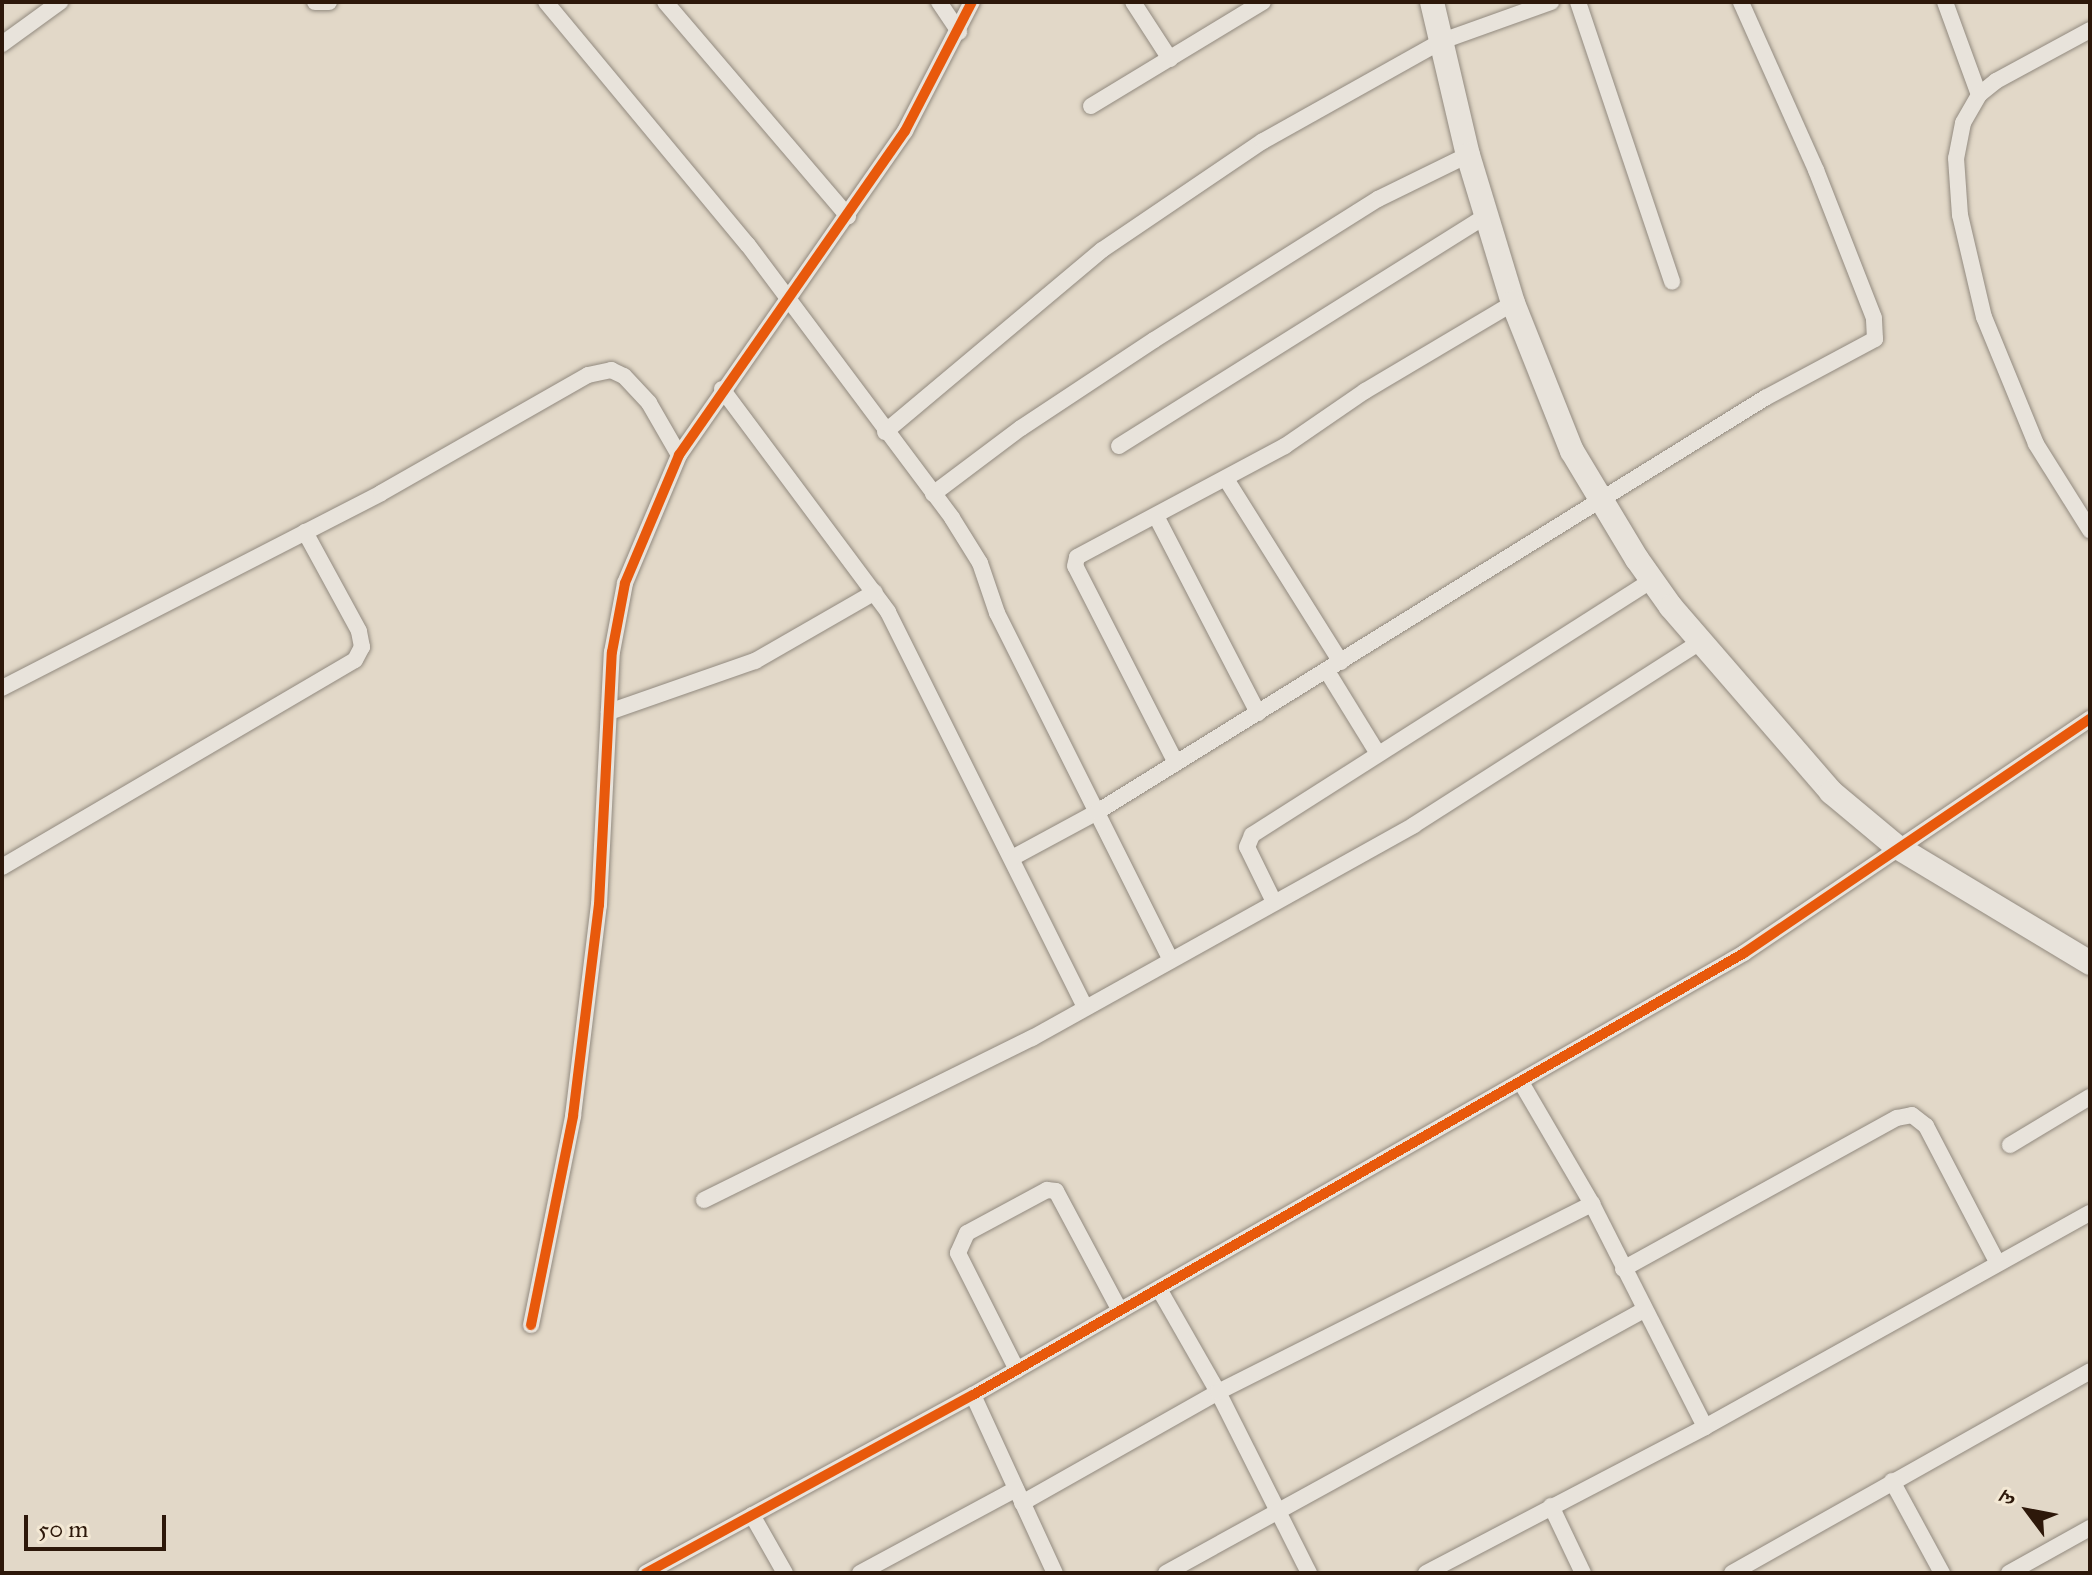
<!DOCTYPE html>
<meta charset="utf-8">
<style>
body{margin:0}
#map{position:relative;width:2092px;height:1575px;overflow:hidden;background:#e2d8c8;font-family:"IM FELL Great Primer","Noto Serif Devanagari",serif}
div>[style]{position:absolute}
.roads{filter:drop-shadow(0 0 2px #928a7f) drop-shadow(0 0 2px #928a7f)}
.street>*{height:16px;margin:-8px;padding:0 8px;transform-origin:8px;border-radius:8px;background:#e8e3db}
.secondary>*{height:24px;margin:-12px;padding:0 12px;transform-origin:12px;border-radius:12px;background:#e8e3db}
.cycleway>*{height:10px;margin:-5px;padding:0 5px;transform-origin:5px;border-radius:5px;background:#e8590c}
span{translate:-50% -50%;white-space:nowrap;text-align:center;line-height:1.15;-webkit-text-stroke:6px #f3e8d4;paint-order:stroke}
.frame{position:absolute;inset:0;border:4px solid #2d180a;pointer-events:none}
.north{position:absolute;left:1988px;top:1471px;width:80px;height:80px;-webkit-text-stroke:6px #f3e8d4;paint-order:stroke;rotate:302deg;font-size:22px;font-weight:700;line-height:32px;text-align:center;color:#2d180a}
.north::after{content:'';display:block;margin:auto;width:28px;height:36px;background:#2d180a;clip-path:polygon(50% 0,100% 100%,50% 72%,0 100%)}
.scale{position:absolute;left:24px;top:1515px;width:142px;height:36px;box-sizing:border-box;border:4px solid #2d180a;border-top:0;padding-left:10px;font-size:24px;line-height:28px;white-space:nowrap;color:#2d180a;-webkit-text-stroke:6px #f3e8d4;paint-order:stroke}
</style>
<div id="map">
<div class="roads">
<div class="street">
<div style="left:315px;top:2px;width:14px"></div>
<div style="left:546px;top:2px;width:316px;rotate:50.3deg"></div>
<div style="left:748px;top:245px;width:341px;rotate:53.2deg"></div>
<div style="left:952px;top:518px;width:53px;rotate:58.1deg"></div>
<div style="left:980px;top:563px;width:53px;rotate:71.2deg"></div>
<div style="left:997px;top:613px;width:387px;rotate:63.4deg"></div>
<div style="left:665px;top:2px;width:282px;rotate:49.5deg"></div>
<div style="left:939px;top:2px;width:36px;rotate:56deg"></div>
<div style="left:1133px;top:2px;width:68px;rotate:57deg"></div>
<div style="left:1578px;top:2px;width:295px;rotate:71.4deg"></div>
<div style="left:1945px;top:2px;width:99px;rotate:69.9deg"></div>
<div style="left:2090px;top:30px;width:107px;rotate:151.5deg"></div>
<div style="left:1996px;top:81px;width:22px;rotate:141deg"></div>
<div style="left:1979px;top:95px;width:32px;rotate:120deg"></div>
<div style="left:1963px;top:123px;width:36px;rotate:101deg"></div>
<div style="left:1956px;top:158px;width:57px;rotate:86deg"></div>
<div style="left:1960px;top:215px;width:105px;rotate:76.8deg"></div>
<div style="left:1984px;top:317px;width:137px;rotate:67.7deg"></div>
<div style="left:2036px;top:444px;width:102px;rotate:57.9deg"></div>
<div style="left:2px;top:44px;width:72px;rotate:-35.9deg"></div>
<div style="left:1091px;top:106px;width:201px;rotate:-31.2deg"></div>
<div style="left:722px;top:389px;width:278px;rotate:53.3deg"></div>
<div style="left:888px;top:612px;width:441px;rotate:63.5deg"></div>
<div style="left:885px;top:432px;width:283px;rotate:-40deg"></div>
<div style="left:1102px;top:250px;width:194px;rotate:-34.1deg"></div>
<div style="left:1263px;top:141px;width:205px;rotate:-29.2deg"></div>
<div style="left:1442px;top:41px;width:116px;rotate:-19.7deg"></div>
<div style="left:1119px;top:446px;width:432px;rotate:-32.1deg"></div>
<div style="left:1226px;top:479px;width:216px;rotate:57.9deg"></div>
<div style="left:933px;top:494px;width:110px;rotate:-36.9deg"></div>
<div style="left:1021px;top:428px;width:159px;rotate:-33.5deg"></div>
<div style="left:1154px;top:340px;width:265px;rotate:-32.2deg"></div>
<div style="left:1378px;top:199px;width:100px;rotate:-26.1deg"></div>
<div style="left:1156px;top:516px;width:222px;rotate:62.6deg"></div>
<div style="left:1327px;top:671px;width:97px;rotate:58.4deg"></div>
<div style="left:2px;top:688px;width:426px;rotate:-27.2deg"></div>
<div style="left:381px;top:493px;width:238px;rotate:-29.7deg"></div>
<div style="left:588px;top:375px;width:24px;rotate:-12deg"></div>
<div style="left:611px;top:370px;width:14px;rotate:25deg"></div>
<div style="left:624px;top:376px;width:37px;rotate:47deg"></div>
<div style="left:649px;top:403px;width:60px;rotate:60deg"></div>
<div style="left:609px;top:712px;width:155px;rotate:-19.3deg"></div>
<div style="left:755px;top:661px;width:138px;rotate:-29.9deg"></div>
<div style="left:1176px;top:763px;width:221px;rotate:-117.1deg"></div>
<div style="left:1075px;top:566px;width:9px;rotate:-77deg"></div>
<div style="left:1077px;top:557px;width:236px;rotate:-28.1deg"></div>
<div style="left:1285px;top:446px;width:97px;rotate:-34.5deg"></div>
<div style="left:1365px;top:391px;width:172px;rotate:-30.7deg"></div>
<div style="left:1012px;top:858px;width:97px;rotate:-28.4deg"></div>
<div style="left:1097px;top:812px;width:786px;rotate:-31.79deg"></div>
<div style="left:1765px;top:398px;width:125px;rotate:-28.2deg"></div>
<div style="left:1875px;top:339px;width:21px;rotate:-93deg"></div>
<div style="left:1874px;top:318px;width:159px;rotate:-111.4deg"></div>
<div style="left:1816px;top:170px;width:184px;rotate:-114.1deg"></div>
<div style="left:2px;top:867px;width:409px;rotate:-30.4deg"></div>
<div style="left:355px;top:660px;width:15px;rotate:-62deg"></div>
<div style="left:362px;top:647px;width:16px;rotate:-101deg"></div>
<div style="left:359px;top:631px;width:113px;rotate:-118.6deg"></div>
<div style="left:1274px;top:902px;width:61px;rotate:-116.1deg"></div>
<div style="left:1247px;top:847px;width:13px;rotate:-67deg"></div>
<div style="left:1252px;top:835px;width:474px;rotate:-32.5deg"></div>
<div style="left:1522px;top:1084px;width:139px;rotate:59.7deg"></div>
<div style="left:1592px;top:1204px;width:250px;rotate:63.1deg"></div>
<div style="left:2010px;top:1145px;width:93px;rotate:-31deg"></div>
<div style="left:704px;top:1200px;width:366px;rotate:-26.3deg"></div>
<div style="left:1032px;top:1038px;width:437px;rotate:-29.1deg"></div>
<div style="left:1414px;top:825px;width:340px;rotate:-32.6deg"></div>
<div style="left:1623px;top:1269px;width:313px;rotate:-28.9deg"></div>
<div style="left:1897px;top:1118px;width:15px;rotate:-11deg"></div>
<div style="left:1912px;top:1115px;width:18px;rotate:38deg"></div>
<div style="left:1926px;top:1126px;width:153px;rotate:62.4deg"></div>
<div style="left:1159px;top:1289px;width:119px;rotate:60.2deg"></div>
<div style="left:1218px;top:1392px;width:203px;rotate:63.3deg"></div>
<div style="left:531px;top:1325px;width:213px;rotate:-78.6deg"></div>
<div style="left:573px;top:1116px;width:213px;rotate:-83deg"></div>
<div style="left:599px;top:905px;width:253px;rotate:-87.1deg"></div>
<div style="left:612px;top:652px;width:70px;rotate:-79.3deg"></div>
<div style="left:625px;top:583px;width:139px;rotate:-67.1deg"></div>
<div style="left:679px;top:455px;width:395px;rotate:-55.1deg"></div>
<div style="left:905px;top:131px;width:145px;rotate:-62.6deg"></div>
<div style="left:1017px;top:1370px;width:131px;rotate:-116.8deg"></div>
<div style="left:958px;top:1253px;width:22px;rotate:-66deg"></div>
<div style="left:967px;top:1233px;width:91px;rotate:-28.3deg"></div>
<div style="left:1047px;top:1190px;width:9px;rotate:6deg"></div>
<div style="left:1056px;top:1191px;width:136px;rotate:61.9deg"></div>
<div style="left:973px;top:1395px;width:196px;rotate:65.3deg"></div>
<div style="left:1892px;top:1481px;width:105px;rotate:61.5deg"></div>
<div style="left:1022px;top:1503px;width:225px;rotate:-29.5deg"></div>
<div style="left:1218px;top:1392px;width:419px;rotate:-26.7deg"></div>
<div style="left:1551px;top:1506px;width:74px;rotate:64.5deg"></div>
<div style="left:752px;top:1515px;width:67px;rotate:60.4deg"></div>
<div style="left:646px;top:1573px;width:372px;rotate:-28.6deg"></div>
<div style="left:973px;top:1395px;width:889px;rotate:-29.82deg"></div>
<div style="left:1744px;top:953px;width:418px;rotate:-34.1deg"></div>
<div style="left:860px;top:1573px;width:177px;rotate:-28.3deg"></div>
<div style="left:1166px;top:1573px;width:546px;rotate:-28.82deg"></div>
<div style="left:1426px;top:1573px;width:315px;rotate:-27.6deg"></div>
<div style="left:1705px;top:1427px;width:440px;rotate:-29.1deg"></div>
<div style="left:1732px;top:1573px;width:411px;rotate:-29.4deg"></div>
<div style="left:2009px;top:1573px;width:93px;rotate:-29.1deg"></div>
</div>
<div class="secondary">
<div style="left:1432px;top:2px;width:157px;rotate:76.8deg"></div>
<div style="left:1468px;top:155px;width:155px;rotate:73.1deg"></div>
<div style="left:1513px;top:303px;width:159px;rotate:68.3deg"></div>
<div style="left:1572px;top:451px;width:126px;rotate:59deg"></div>
<div style="left:1637px;top:559px;width:59px;rotate:54.7deg"></div>
<div style="left:1671px;top:607px;width:245px;rotate:49.1deg"></div>
<div style="left:1831px;top:792px;width:86px;rotate:39.8deg"></div>
<div style="left:1897px;top:847px;width:225px;rotate:31deg"></div>
</div>
</div>
<div class="cycleway">
<div style="left:531px;top:1325px;width:213px;rotate:-78.6deg"></div>
<div style="left:573px;top:1116px;width:213px;rotate:-83deg"></div>
<div style="left:599px;top:905px;width:253px;rotate:-87.1deg"></div>
<div style="left:612px;top:652px;width:70px;rotate:-79.3deg"></div>
<div style="left:625px;top:583px;width:139px;rotate:-67.1deg"></div>
<div style="left:679px;top:455px;width:395px;rotate:-55.1deg"></div>
<div style="left:905px;top:131px;width:145px;rotate:-62.6deg"></div>
<div style="left:646px;top:1573px;width:372px;rotate:-28.6deg"></div>
<div style="left:973px;top:1395px;width:889px;rotate:-29.82deg"></div>
<div style="left:1744px;top:953px;width:418px;rotate:-34.1deg"></div>
</div>
<div class="frame"></div>
<div class="north">उ</div>
<div class="scale">50 m</div>
</div>
